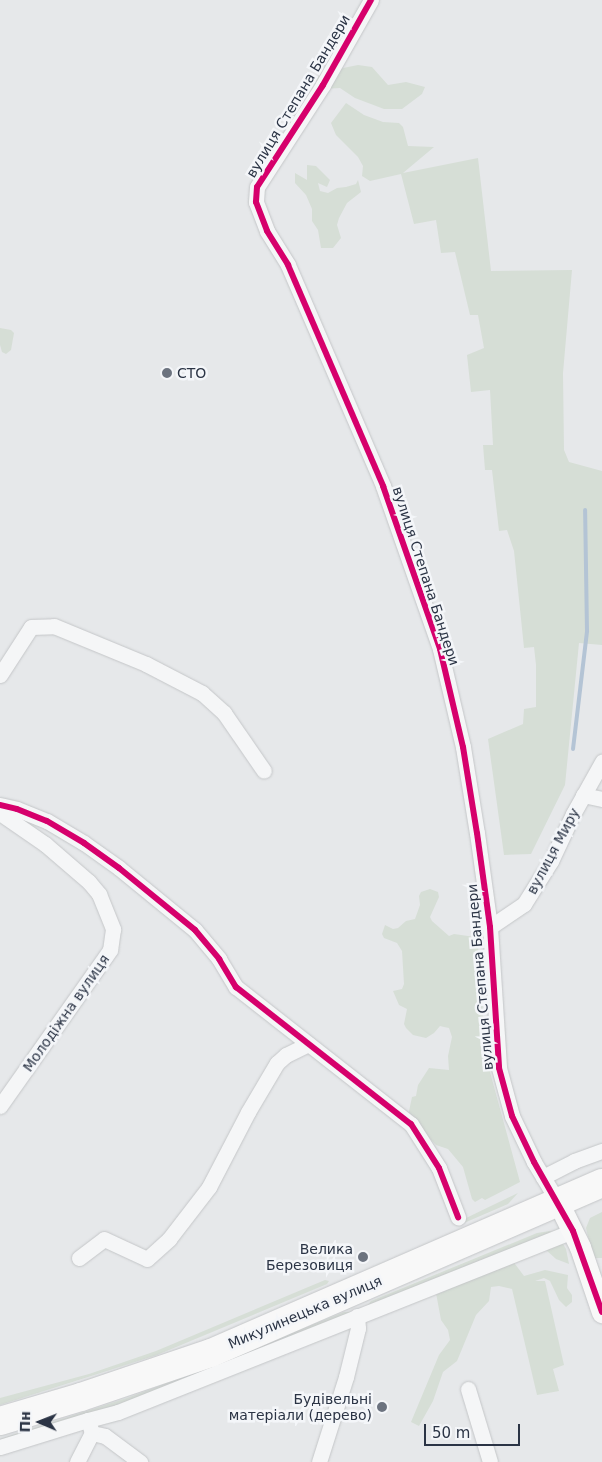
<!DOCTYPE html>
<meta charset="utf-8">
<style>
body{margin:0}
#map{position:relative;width:602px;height:1462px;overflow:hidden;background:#e6e8ea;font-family:"DejaVu Sans",sans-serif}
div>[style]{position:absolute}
.green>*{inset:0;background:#d6ded6}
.stream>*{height:4px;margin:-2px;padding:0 2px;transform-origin:2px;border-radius:2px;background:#b4c4d5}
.roads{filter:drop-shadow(0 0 1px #c4c6c8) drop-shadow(0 0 1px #c4c6c8)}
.street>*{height:15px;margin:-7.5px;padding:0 7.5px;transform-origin:7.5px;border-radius:7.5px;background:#f5f6f7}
.secondary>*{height:21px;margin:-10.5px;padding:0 10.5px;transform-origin:10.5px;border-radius:10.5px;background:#f8f8f8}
.highway>*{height:28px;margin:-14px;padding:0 14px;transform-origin:14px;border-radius:14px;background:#f8f8f8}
.cycleway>*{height:6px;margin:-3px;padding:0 3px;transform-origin:3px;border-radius:3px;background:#d6006c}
.dots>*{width:14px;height:14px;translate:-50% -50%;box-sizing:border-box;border:2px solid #f4f6f9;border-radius:50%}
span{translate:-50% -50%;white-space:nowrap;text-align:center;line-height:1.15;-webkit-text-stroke:5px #f4f6f9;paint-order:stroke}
.street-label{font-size:14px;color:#2b3445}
.poi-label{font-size:14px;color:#2b3445}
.left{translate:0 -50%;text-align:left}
.right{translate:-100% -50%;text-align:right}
.north{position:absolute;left:15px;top:1397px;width:50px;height:50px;-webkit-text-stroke:4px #f4f6f9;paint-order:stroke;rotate:271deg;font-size:14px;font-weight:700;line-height:20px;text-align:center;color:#2b3445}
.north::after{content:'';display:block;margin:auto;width:18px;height:22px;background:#2b3445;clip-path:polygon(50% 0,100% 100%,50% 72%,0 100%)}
.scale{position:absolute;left:424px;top:1424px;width:96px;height:22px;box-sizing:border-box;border:2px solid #2b3445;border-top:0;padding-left:6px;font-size:15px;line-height:18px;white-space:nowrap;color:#2b3445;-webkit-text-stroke:4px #f4f6f9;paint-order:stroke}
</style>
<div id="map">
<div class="green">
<div style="clip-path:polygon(358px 65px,372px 67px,388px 85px,406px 82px,425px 87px,422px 94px,402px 109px,384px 109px,355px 98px,340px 88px,323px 89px,314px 78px,338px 69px)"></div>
<div style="clip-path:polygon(346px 103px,364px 115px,383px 122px,399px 123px,403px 127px,408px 146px,434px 147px,403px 173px,478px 158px,491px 271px,572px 270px,563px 373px,564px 450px,569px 462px,602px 471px,602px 645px,579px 643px,565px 785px,531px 854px,504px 855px,488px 739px,523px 724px,524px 709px,536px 707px,536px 665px,534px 647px,524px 648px,514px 551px,507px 530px,499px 531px,492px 470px,485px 470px,483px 445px,493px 445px,490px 390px,471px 392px,467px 355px,484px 348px,478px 315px,470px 315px,455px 252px,441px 253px,436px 220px,414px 224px,401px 174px,370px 181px,362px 176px,363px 166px,358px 157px,336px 135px,331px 123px)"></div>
<div style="clip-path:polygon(307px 165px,316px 166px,330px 180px,327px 187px,318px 183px,320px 191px,328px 193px,337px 188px,346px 187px,356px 184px,358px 180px,361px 192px,347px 203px,339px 218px,337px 225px,341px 238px,333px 248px,321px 248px,318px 230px,312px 221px,312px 209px,306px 195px,295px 183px,295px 173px,307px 180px)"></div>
<div style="clip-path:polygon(0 328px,11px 330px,14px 333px,11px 350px,6px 354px,2px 352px,0 345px)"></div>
<div style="clip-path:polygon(430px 889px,438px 892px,439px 897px,430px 917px,432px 921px,449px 936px,454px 934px,475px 937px,479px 952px,484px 1028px,490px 1072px,520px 1182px,485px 1200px,482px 1198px,475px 1202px,472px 1199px,463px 1167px,448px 1149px,436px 1145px,408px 1116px,412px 1097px,416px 1096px,418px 1085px,429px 1068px,449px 1070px,448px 1056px,452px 1037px,449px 1028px,444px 1027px,440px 1026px,434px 1033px,426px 1038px,413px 1035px,406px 1028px,404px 1024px,407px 1009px,399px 1005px,393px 991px,402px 989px,404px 984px,402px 951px,397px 943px,384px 938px,382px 934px,385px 925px,393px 929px,398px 928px,406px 921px,415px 919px,420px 905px,419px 896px,421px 892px)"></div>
<div style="clip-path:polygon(518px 1193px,508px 1204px,464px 1223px,462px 1220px)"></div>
<div style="clip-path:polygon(602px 1212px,602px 1258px,593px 1258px,586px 1228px,590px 1218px)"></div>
<div style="clip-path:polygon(550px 1231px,554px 1233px,367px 1306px,371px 1301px,537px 1233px)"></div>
<div style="clip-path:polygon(563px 1244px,566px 1249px,569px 1264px,556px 1259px,545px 1249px)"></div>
<div style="clip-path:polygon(509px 1256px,524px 1276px,545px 1270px,568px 1275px,567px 1288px,572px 1295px,572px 1302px,566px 1307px,559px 1300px,550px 1281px,544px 1278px,535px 1281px,545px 1281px,564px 1365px,553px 1369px,559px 1391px,537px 1395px,512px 1289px,499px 1286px,491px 1287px,489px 1301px,476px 1315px,457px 1361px,443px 1372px,433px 1401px,419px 1426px,411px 1422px,439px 1355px,450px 1340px,448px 1330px,441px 1320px,436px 1293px)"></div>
<div style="clip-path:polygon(325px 1280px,329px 1281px,327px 1284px,157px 1355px,0 1405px,0 1398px,89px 1374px,156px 1351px)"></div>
<div style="clip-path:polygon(344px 1312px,352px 1312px,129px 1402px,0 1443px,0 1439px,127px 1398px,186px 1376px)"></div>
</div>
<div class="stream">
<div style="left:573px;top:749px;width:119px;rotate:-83.2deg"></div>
<div style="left:587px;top:631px;width:121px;rotate:-90.9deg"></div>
</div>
<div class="roads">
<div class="street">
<div style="left:371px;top:0;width:98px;rotate:119.5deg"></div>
<div style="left:323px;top:85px;width:121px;rotate:122.9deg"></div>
<div style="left:257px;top:187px;width:15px;rotate:94deg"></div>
<div style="left:256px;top:202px;width:31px;rotate:69deg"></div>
<div style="left:267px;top:231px;width:40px;rotate:58deg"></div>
<div style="left:288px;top:265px;width:241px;rotate:66.7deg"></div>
<div style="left:383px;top:486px;width:173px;rotate:70.7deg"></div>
<div style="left:440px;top:649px;width:101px;rotate:76.8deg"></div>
<div style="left:463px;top:747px;width:87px;rotate:80.8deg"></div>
<div style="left:477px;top:833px;width:95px;rotate:82.1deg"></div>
<div style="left:490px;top:927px;width:141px;rotate:86.3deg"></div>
<div style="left:499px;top:1068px;width:50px;rotate:74.8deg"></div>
<div style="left:512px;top:1116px;width:51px;rotate:64.4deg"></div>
<div style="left:534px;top:1162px;width:47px;rotate:59deg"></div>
<div style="left:0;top:675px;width:57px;rotate:-57.1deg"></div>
<div style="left:31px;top:627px;width:23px;rotate:-2deg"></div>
<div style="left:54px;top:626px;width:100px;rotate:22.4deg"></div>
<div style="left:146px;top:664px;width:63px;rotate:27.4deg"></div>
<div style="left:202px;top:693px;width:30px;rotate:42deg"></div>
<div style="left:224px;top:713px;width:70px;rotate:55.4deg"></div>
<div style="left:583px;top:795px;width:19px;rotate:12deg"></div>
<div style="left:0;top:805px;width:17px;rotate:13deg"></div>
<div style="left:17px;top:809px;width:32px;rotate:22deg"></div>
<div style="left:47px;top:821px;width:43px;rotate:30.7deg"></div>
<div style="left:84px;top:843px;width:43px;rotate:35.5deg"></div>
<div style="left:119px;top:868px;width:98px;rotate:39.2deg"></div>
<div style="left:195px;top:930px;width:38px;rotate:50deg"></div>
<div style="left:219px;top:959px;width:33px;rotate:59deg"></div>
<div style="left:236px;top:987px;width:222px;rotate:38.1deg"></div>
<div style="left:411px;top:1124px;width:52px;rotate:57.5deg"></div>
<div style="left:439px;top:1168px;width:53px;rotate:68.8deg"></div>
<div style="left:0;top:813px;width:55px;rotate:34.6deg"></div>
<div style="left:45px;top:844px;width:58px;rotate:40.8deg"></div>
<div style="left:89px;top:882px;width:16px;rotate:50deg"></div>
<div style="left:99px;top:894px;width:38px;rotate:68deg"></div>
<div style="left:113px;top:929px;width:21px;rotate:98deg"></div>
<div style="left:110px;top:950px;width:191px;rotate:125.2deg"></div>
<div style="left:490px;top:927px;width:41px;rotate:-34.1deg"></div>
<div style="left:524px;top:904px;width:51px;rotate:-57.9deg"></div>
<div style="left:551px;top:861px;width:52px;rotate:-64.9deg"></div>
<div style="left:573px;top:814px;width:60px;rotate:-60.9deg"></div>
<div style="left:543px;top:1177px;width:35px;rotate:-27deg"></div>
<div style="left:574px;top:1161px;width:30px;rotate:-20deg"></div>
<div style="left:79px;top:1258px;width:31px;rotate:-37deg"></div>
<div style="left:104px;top:1239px;width:47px;rotate:24.9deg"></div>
<div style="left:147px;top:1259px;width:30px;rotate:-42deg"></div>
<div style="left:169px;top:1239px;width:66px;rotate:-52.4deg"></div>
<div style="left:209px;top:1187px;width:85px;rotate:-62.5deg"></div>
<div style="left:248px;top:1112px;width:57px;rotate:-59.4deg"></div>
<div style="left:277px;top:1063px;width:12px;rotate:-42deg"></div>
<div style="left:286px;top:1055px;width:25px;rotate:-26deg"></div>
<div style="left:468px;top:1389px;width:76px;rotate:73.2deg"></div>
<div style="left:88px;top:1420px;width:31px;rotate:-15deg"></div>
<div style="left:118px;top:1412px;width:490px;rotate:-21.7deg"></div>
<div style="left:92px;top:1433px;width:13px;rotate:13deg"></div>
<div style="left:105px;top:1436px;width:44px;rotate:36.6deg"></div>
<div style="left:0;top:1447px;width:92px;rotate:-17.1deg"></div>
<div style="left:88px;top:1420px;width:14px;rotate:73deg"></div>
<div style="left:77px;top:1462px;width:33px;rotate:-63deg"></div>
<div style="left:319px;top:1462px;width:89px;rotate:-72.4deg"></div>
<div style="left:346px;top:1377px;width:50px;rotate:-76.2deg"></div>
<div style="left:358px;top:1328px;width:12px;rotate:-95deg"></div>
</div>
<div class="secondary">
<div style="left:558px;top:1202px;width:50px;rotate:63.9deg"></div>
<div style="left:580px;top:1247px;width:69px;rotate:71.3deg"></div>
</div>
<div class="highway">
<div style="left:0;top:1421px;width:84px;rotate:-16.5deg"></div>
<div style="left:81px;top:1397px;width:137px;rotate:-18.7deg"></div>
<div style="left:211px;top:1353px;width:426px;rotate:-23.5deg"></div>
</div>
</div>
<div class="cycleway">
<div style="left:371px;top:0;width:98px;rotate:119.5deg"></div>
<div style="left:323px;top:85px;width:121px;rotate:122.9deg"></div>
<div style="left:257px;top:187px;width:15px;rotate:94deg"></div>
<div style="left:256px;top:202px;width:31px;rotate:69deg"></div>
<div style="left:267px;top:231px;width:40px;rotate:58deg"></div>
<div style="left:288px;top:265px;width:241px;rotate:66.7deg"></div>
<div style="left:383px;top:486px;width:173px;rotate:70.7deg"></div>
<div style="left:440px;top:649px;width:101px;rotate:76.8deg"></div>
<div style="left:463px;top:747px;width:87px;rotate:80.8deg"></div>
<div style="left:477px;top:833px;width:95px;rotate:82.1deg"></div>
<div style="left:490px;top:927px;width:141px;rotate:86.3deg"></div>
<div style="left:499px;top:1068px;width:50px;rotate:74.8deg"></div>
<div style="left:512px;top:1116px;width:51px;rotate:64.4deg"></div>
<div style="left:534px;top:1162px;width:79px;rotate:60.5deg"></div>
<div style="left:573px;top:1231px;width:86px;rotate:70.3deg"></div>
<div style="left:0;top:805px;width:17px;rotate:13deg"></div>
<div style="left:17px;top:809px;width:32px;rotate:22deg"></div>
<div style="left:47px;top:821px;width:43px;rotate:30.7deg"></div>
<div style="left:84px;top:843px;width:43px;rotate:35.5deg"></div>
<div style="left:119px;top:868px;width:98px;rotate:39.2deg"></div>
<div style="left:195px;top:930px;width:38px;rotate:50deg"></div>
<div style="left:219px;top:959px;width:33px;rotate:59deg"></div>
<div style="left:236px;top:987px;width:222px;rotate:38.1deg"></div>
<div style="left:411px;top:1124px;width:52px;rotate:57.5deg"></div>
<div style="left:439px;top:1168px;width:53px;rotate:68.8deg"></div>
</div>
<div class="dots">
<div style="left:167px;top:373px;background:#6c737f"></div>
<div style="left:363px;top:1257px;background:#6c737f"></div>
<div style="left:382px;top:1407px;background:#6c737f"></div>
</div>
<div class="street-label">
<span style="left:298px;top:96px;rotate:-59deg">вулиця Степана Бандери</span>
<span style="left:426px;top:576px;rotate:72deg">вулиця Степана Бандери</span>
<span style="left:553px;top:851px;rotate:-62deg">вулиця Миру</span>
<span style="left:480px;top:977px;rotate:-95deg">вулиця Степана Бандери</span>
<span style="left:66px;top:1013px;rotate:-55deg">Молодіжна вулиця</span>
<span style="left:305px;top:1312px;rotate:-23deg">Микулинецька вулиця</span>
</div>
<div class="poi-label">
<span class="left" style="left:177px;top:373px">СТО</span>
<span class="right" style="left:353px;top:1257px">Велика<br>Березовиця</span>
<span class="right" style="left:372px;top:1407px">Будівельні<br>матеріали (дерево)</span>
</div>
<div class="north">Пн</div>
<div class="scale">50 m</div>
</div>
